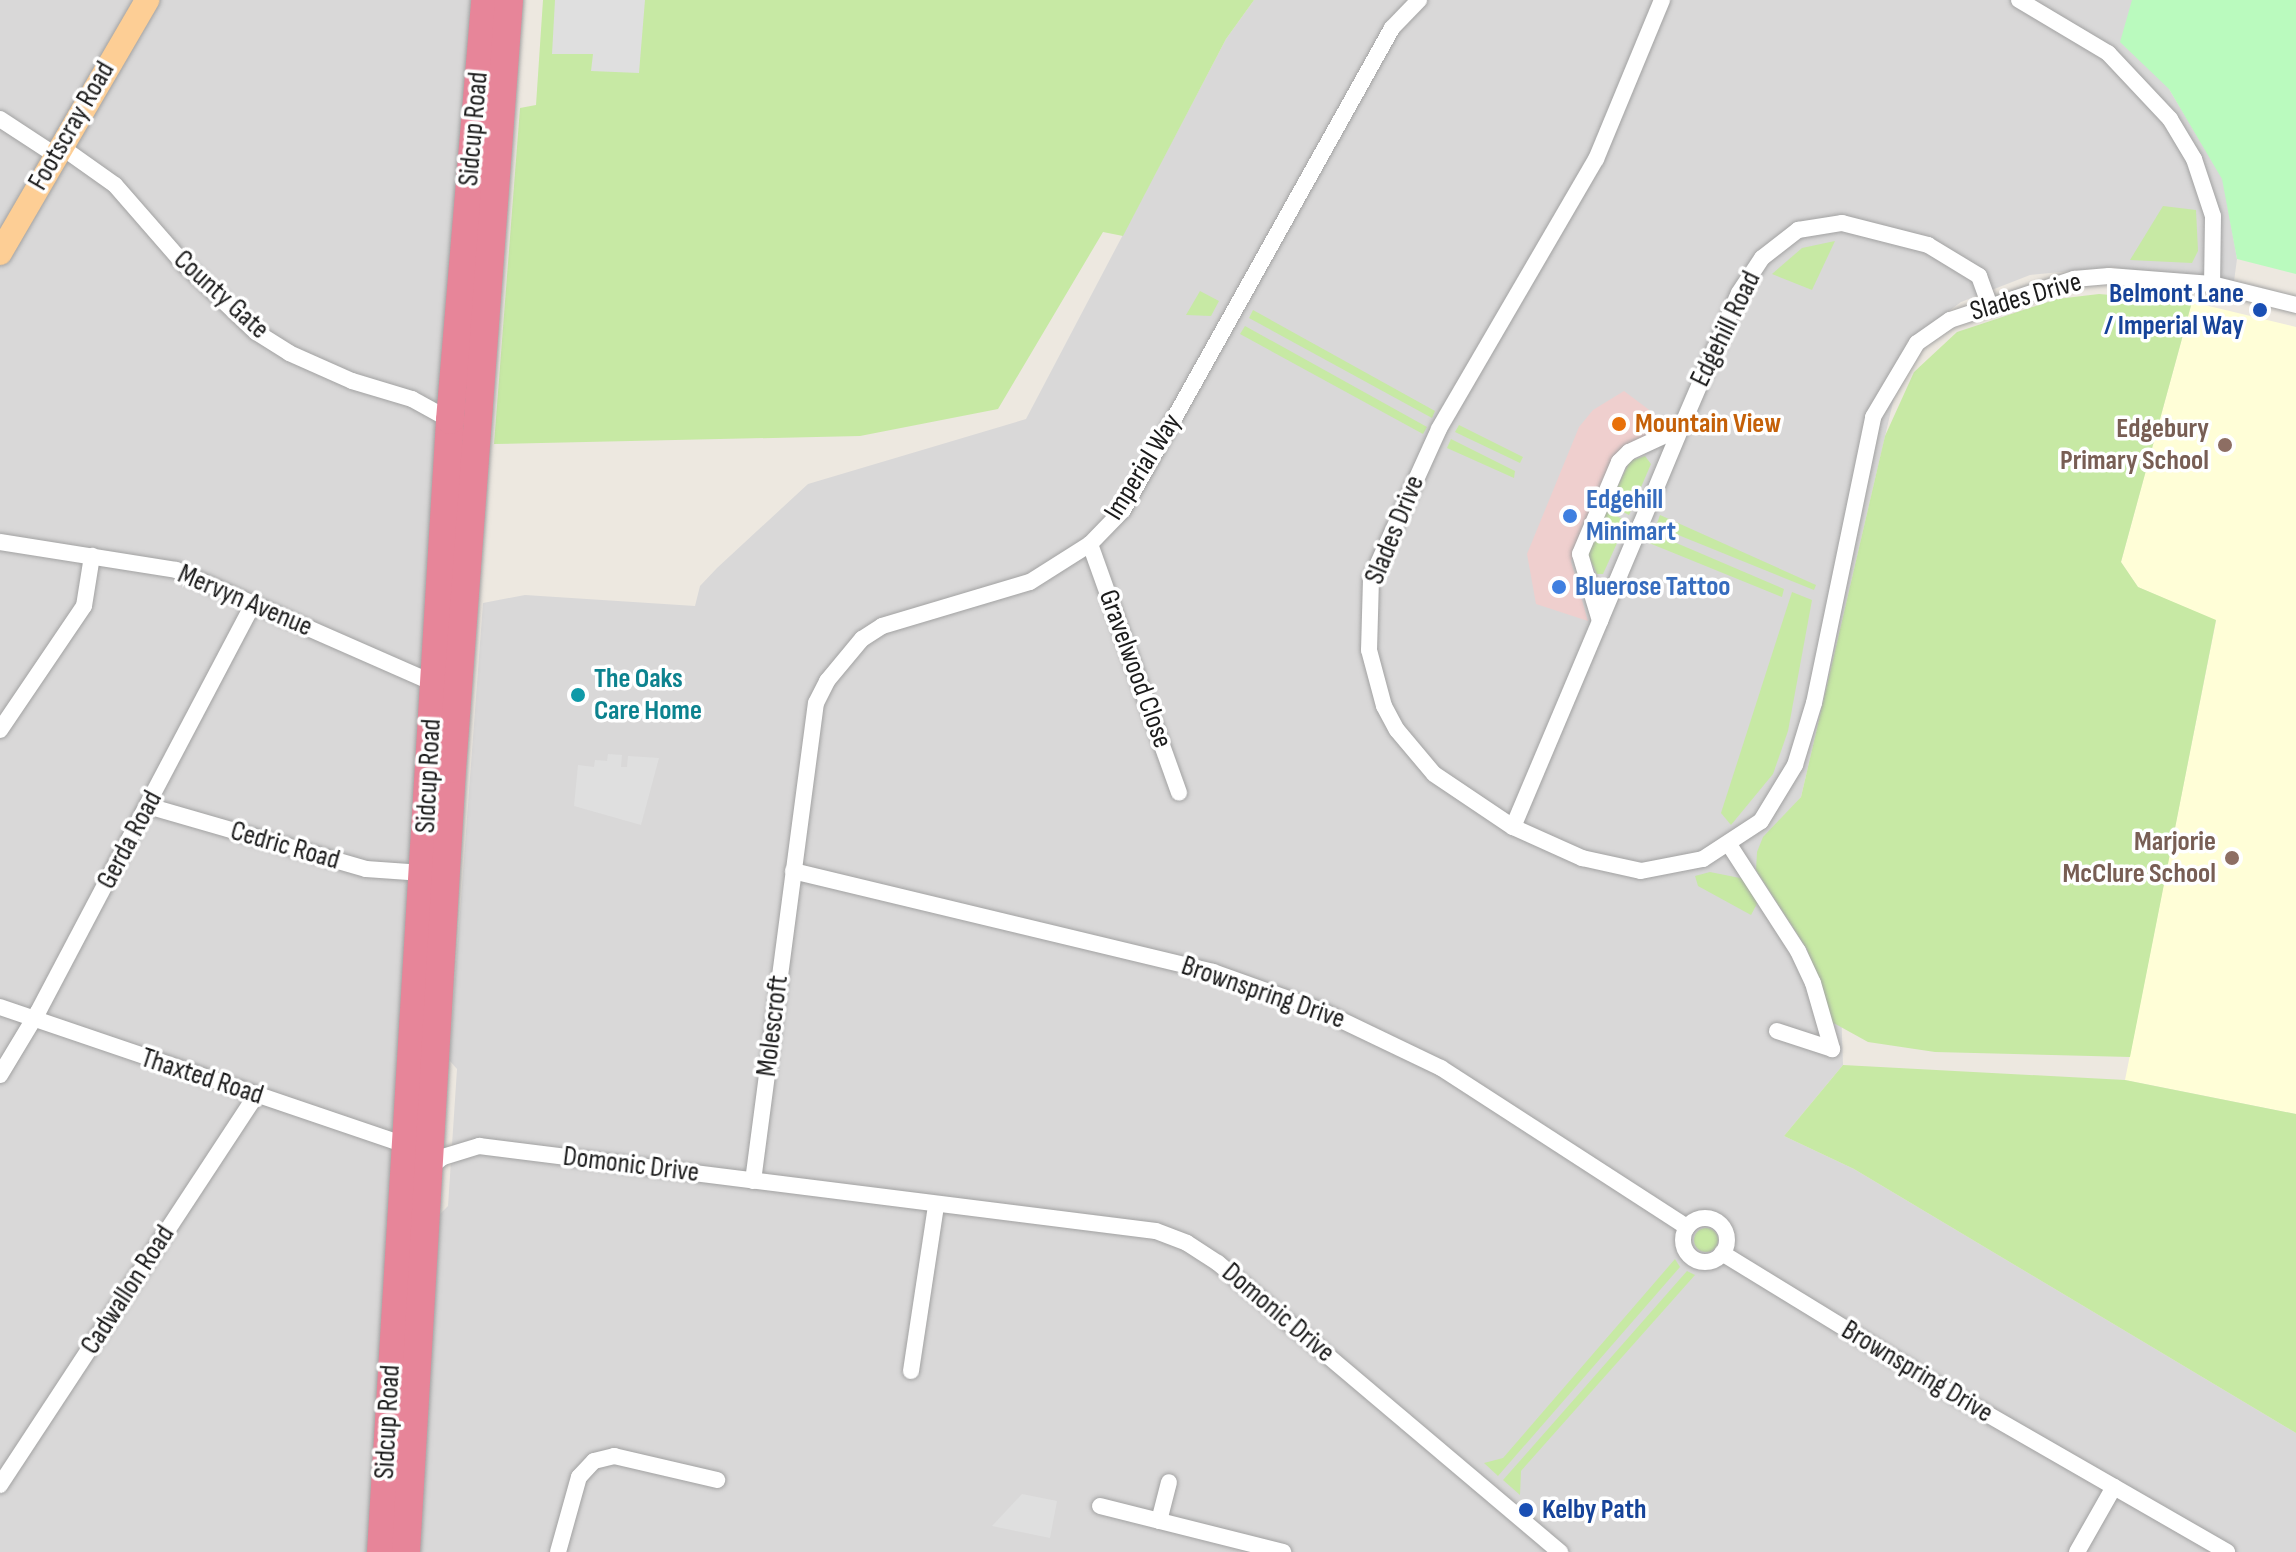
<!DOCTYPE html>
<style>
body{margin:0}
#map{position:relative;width:2296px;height:1552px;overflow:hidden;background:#ede8e0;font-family:"Sofia Sans Condensed",sans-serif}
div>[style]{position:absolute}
.residential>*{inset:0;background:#d9d8d8}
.commercial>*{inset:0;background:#efcfce}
.education>*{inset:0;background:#fffed7}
.grass>*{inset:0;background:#c7e9a4}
.round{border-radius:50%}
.park>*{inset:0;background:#bafabe}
.parking>*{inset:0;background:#dfdfdf}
.roads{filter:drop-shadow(0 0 2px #a2a2a2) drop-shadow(0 0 2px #a2a2a2)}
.street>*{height:16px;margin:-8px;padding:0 8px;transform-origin:8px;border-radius:8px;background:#fff}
.street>.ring{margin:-8px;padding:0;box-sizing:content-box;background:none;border:16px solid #fff;border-radius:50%}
.primary>*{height:24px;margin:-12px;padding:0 12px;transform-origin:12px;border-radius:12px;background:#fdce95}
.highway>*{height:28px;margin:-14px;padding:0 14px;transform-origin:14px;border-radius:14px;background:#e78599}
.dots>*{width:22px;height:22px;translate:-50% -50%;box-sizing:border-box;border:4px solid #fff;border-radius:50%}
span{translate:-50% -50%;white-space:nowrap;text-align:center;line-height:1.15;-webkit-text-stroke:7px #fff;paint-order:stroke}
.street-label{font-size:28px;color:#1b1b1b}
.transit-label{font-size:28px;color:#164399;font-weight:700}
.right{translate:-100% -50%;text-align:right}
.left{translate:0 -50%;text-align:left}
.food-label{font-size:28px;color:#c56008;font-weight:700}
.education-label{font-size:28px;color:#785e54;font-weight:700}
.shop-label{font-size:28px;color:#366cbe;font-weight:700}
.culture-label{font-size:28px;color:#0d838f;font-weight:700}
</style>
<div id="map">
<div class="residential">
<div style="clip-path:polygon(0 0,471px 0,369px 1552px,0 1552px)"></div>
<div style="clip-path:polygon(1254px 0,2228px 0,2169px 89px,2223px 179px,2237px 259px,2233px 289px,2113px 267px,2030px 275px,1961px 302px,1907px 342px,1801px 797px,1780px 821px,1841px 1007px,1843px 1065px,1784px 1136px,1854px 1169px,2296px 1433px,2296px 1552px,418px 1552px,436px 1218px,448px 1206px,457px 1069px,449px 1060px,483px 603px,525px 595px,695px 606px,700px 586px,717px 568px,808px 484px,1026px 419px,1226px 39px)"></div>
</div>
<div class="commercial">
<div style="clip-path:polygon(1624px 391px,1668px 424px,1619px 452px,1571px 561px,1588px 621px,1536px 604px,1527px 554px,1579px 427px,1593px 410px)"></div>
</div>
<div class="education">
<div style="clip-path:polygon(2192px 302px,2296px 327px,2296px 1114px,2125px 1080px,2216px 621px,2138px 587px,2121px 562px)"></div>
</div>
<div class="grass">
<div style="clip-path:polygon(543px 0,1254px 0,1226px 39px,1123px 236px,1103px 232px,998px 409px,860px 436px,494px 444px,520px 108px,536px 105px)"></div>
<div style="clip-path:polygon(2163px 206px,2196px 210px,2198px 251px,2192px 263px,2130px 260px)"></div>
<div style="clip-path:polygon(1835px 241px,1812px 290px,1772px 274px,1802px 248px)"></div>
<div style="clip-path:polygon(1200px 291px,1219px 301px,1211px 316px,1186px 315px)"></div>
<div style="clip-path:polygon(2099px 294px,2192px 302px,2121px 562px,2138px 587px,2216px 620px,2130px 1057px,1935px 1052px,1868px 1042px,1830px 1021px,1807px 949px,1756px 870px,1757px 852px,1763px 837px,1801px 797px,1885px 436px,1914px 372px,1957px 332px,2057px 299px)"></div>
<div style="clip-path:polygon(1253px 310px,1435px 411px,1432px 418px,1249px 318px)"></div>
<div style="clip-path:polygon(1245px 326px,1427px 427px,1423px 434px,1240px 334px)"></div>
<div style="clip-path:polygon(1459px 425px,1523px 457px,1520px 463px,1455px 432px)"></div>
<div style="clip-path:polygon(1451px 439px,1515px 471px,1514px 478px,1447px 448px)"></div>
<div style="clip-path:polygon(1645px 456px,1651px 464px,1629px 515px,1609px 505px,1630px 461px)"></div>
<div style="clip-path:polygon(1606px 511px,1627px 521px,1603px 574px,1597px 574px,1588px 555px)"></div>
<div style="clip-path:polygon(1660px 515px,1816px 585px,1814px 590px,1656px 526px)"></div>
<div style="clip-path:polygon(1653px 533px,1784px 589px,1782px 597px,1649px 543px)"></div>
<div style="clip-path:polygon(1792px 592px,1812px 600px,1788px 731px,1773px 774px,1731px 825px,1721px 813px)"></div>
<div style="clip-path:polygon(1710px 872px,1745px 879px,1759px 900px,1751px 915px,1698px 886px,1695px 876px)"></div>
<div style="clip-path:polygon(1843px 1065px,2125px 1080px,2296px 1114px,2296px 1433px,1854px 1169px,1784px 1136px)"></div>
<div class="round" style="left:1694px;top:1228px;width:24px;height:24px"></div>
<div style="clip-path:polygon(1675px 1259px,1680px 1267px,1498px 1476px,1484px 1463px,1503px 1458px)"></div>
<div style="clip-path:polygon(1687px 1271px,1695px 1275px,1521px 1471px,1520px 1495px,1503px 1480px)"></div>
</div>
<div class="park">
<div style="clip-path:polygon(2132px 0,2296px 0,2296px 274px,2237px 259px,2222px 179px,2169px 89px,2120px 42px)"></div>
</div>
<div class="parking">
<div style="clip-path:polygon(555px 0,645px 0,639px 73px,591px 71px,593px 54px,552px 54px)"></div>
<div style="clip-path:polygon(608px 754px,622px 755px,621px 767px,627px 767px,628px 756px,659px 758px,641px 825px,574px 806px,578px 765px,594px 767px,595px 760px,607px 761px)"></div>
<div style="clip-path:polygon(1022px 1494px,1057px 1501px,1050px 1538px,992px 1526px)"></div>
</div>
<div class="roads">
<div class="street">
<div style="left:1662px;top:0;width:172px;rotate:112.5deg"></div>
<div style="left:1596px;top:159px;width:312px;rotate:120.2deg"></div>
<div style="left:1439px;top:429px;width:165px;rotate:114.4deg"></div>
<div style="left:1371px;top:579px;width:71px;rotate:91.6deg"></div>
<div style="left:1369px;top:650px;width:58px;rotate:75deg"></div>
<div style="left:1384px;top:706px;width:27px;rotate:62deg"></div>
<div style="left:1397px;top:730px;width:57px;rotate:49.9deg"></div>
<div style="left:1434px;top:774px;width:95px;rotate:33.9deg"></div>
<div style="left:1513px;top:827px;width:76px;rotate:24.2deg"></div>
<div style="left:1582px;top:858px;width:60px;rotate:12.4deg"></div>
<div style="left:1641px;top:871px;width:63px;rotate:-11deg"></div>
<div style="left:1703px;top:859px;width:69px;rotate:-33.2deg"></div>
<div style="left:1761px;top:821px;width:66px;rotate:-58.7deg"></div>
<div style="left:1795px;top:765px;width:65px;rotate:-73deg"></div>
<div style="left:1814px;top:703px;width:292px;rotate:-78.3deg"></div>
<div style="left:1873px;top:417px;width:86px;rotate:-59.3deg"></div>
<div style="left:1917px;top:343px;width:40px;rotate:-34.9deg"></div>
<div style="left:1950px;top:320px;width:131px;rotate:-18.3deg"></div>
<div style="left:2074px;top:279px;width:35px;rotate:-5deg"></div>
<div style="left:2109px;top:276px;width:103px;rotate:4.4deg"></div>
<div style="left:2212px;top:284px;width:87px;rotate:14deg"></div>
<div style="left:2019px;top:0;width:104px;rotate:30.8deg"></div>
<div style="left:2108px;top:53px;width:91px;rotate:46.8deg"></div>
<div style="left:2170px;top:119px;width:47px;rotate:59deg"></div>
<div style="left:2194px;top:159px;width:60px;rotate:71.6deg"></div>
<div style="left:2213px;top:216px;width:68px;rotate:90.8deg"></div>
<div style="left:0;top:119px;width:66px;rotate:33.2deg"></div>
<div style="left:60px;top:146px;width:67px;rotate:35.3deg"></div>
<div style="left:115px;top:185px;width:105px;rotate:48.9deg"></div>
<div style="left:184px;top:264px;width:99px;rotate:43.4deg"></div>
<div style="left:256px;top:332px;width:39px;rotate:32deg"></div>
<div style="left:289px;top:353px;width:69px;rotate:24deg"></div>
<div style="left:352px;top:381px;width:63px;rotate:16.7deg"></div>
<div style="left:412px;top:399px;width:43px;rotate:28.9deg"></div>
<div style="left:1681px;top:428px;width:147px;rotate:-66.8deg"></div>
<div style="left:1739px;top:293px;width:42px;rotate:-56.7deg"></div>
<div style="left:1762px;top:258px;width:46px;rotate:-37.9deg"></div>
<div style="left:1798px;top:230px;width:45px;rotate:-9deg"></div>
<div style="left:1842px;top:223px;width:89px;rotate:14.3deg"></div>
<div style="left:1928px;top:245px;width:60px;rotate:31.3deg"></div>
<div style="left:1979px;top:276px;width:29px;rotate:70deg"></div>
<div style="left:1681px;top:428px;width:104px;rotate:112.6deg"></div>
<div style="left:1641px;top:524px;width:105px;rotate:112.9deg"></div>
<div style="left:1600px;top:621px;width:70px;rotate:-106.6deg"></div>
<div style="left:1580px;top:554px;width:100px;rotate:-67deg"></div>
<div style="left:1619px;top:462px;width:14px;rotate:-45deg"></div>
<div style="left:1629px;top:452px;width:57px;rotate:-24.8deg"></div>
<div style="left:0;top:542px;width:178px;rotate:9deg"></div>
<div style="left:176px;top:570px;width:282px;rotate:23.7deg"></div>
<div style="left:1090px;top:544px;width:264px;rotate:70.3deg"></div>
<div style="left:0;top:730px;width:150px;rotate:-55.9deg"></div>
<div style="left:84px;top:606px;width:51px;rotate:-80.9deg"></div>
<div style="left:148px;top:806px;width:227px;rotate:16.1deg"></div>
<div style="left:366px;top:869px;width:57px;rotate:4deg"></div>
<div style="left:1513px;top:827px;width:224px;rotate:-67.1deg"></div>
<div style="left:1730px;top:846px;width:125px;rotate:57.1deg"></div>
<div style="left:1798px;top:951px;width:35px;rotate:65deg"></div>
<div style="left:1813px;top:983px;width:69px;rotate:73.9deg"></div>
<div style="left:793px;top:871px;width:432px;rotate:13.5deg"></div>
<div style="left:1213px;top:972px;width:114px;rotate:19.6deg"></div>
<div style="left:1320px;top:1010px;width:134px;rotate:25.6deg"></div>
<div style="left:1441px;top:1068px;width:293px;rotate:32.9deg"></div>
<div style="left:0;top:1007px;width:429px;rotate:18.8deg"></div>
<div style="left:1777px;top:1031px;width:58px;rotate:18.1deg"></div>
<div style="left:0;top:1075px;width:74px;rotate:-58.9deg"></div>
<div style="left:38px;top:1012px;width:463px;rotate:-62.2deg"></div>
<div style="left:428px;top:1169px;width:19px;rotate:-39deg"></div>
<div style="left:443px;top:1157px;width:38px;rotate:-17deg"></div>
<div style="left:479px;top:1146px;width:682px;rotate:7.16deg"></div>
<div style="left:1156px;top:1231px;width:33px;rotate:21deg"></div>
<div style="left:1187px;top:1243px;width:37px;rotate:33deg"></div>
<div style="left:1218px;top:1263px;width:448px;rotate:40.2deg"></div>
<div style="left:753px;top:1181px;width:482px;rotate:-82.5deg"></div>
<div style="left:816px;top:703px;width:25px;rotate:-63deg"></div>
<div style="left:827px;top:681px;width:55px;rotate:-50.2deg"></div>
<div style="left:862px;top:639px;width:24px;rotate:-33deg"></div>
<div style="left:882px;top:626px;width:154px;rotate:-16.6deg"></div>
<div style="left:1030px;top:582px;width:71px;rotate:-32.3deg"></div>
<div style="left:1090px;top:544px;width:47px;rotate:-45.9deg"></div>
<div style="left:1123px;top:510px;width:552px;rotate:-60.83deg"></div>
<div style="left:1392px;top:28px;width:39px;rotate:-46deg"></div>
<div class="ring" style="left:1683px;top:1218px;width:28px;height:28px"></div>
<div style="left:1722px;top:1253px;width:258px;rotate:31.5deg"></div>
<div style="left:1942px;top:1388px;width:329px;rotate:29.9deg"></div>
<div style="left:911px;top:1371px;width:167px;rotate:-81.4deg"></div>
<div style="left:0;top:1485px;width:467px;rotate:-56.7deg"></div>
<div style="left:1100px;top:1506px;width:189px;rotate:14.1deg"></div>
<div style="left:1159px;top:1521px;width:40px;rotate:-75.6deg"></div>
<div style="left:558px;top:1552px;width:78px;rotate:-74.4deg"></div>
<div style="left:579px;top:1477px;width:22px;rotate:-47deg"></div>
<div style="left:594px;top:1461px;width:21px;rotate:-14deg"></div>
<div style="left:614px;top:1456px;width:106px;rotate:13.1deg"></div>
<div style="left:2077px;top:1552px;width:75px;rotate:-60.4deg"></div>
</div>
<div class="primary">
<div style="left:0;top:253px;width:293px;rotate:-59.8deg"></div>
</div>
<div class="highway">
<div style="left:381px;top:1552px;width:1134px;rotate:-86.51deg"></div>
<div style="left:450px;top:420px;width:421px;rotate:-85.2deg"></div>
<div style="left:406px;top:1552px;width:784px;rotate:-86.64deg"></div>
<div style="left:452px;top:769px;width:771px;rotate:-85.76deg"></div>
</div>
</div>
<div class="dots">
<div style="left:2260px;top:310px;background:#1a4fb4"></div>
<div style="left:1619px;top:424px;background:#e8710a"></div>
<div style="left:2225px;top:445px;background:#8d6e63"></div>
<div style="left:1570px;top:516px;background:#3f7fe0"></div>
<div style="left:1559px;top:587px;background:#3f7fe0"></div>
<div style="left:578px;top:695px;background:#0f9aa8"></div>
<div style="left:2232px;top:858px;background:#8d6e63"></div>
<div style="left:1526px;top:1510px;background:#1a4fb4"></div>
</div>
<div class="street-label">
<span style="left:72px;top:126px;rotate:-60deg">Footscray Road</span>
<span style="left:474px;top:129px;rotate:-85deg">Sidcup Road</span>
<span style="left:221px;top:295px;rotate:42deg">County Gate</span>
<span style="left:2026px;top:297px;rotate:-16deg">Slades Drive</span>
<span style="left:1726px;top:329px;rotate:-64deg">Edgehill Road</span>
<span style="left:1143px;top:467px;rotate:-58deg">Imperial Way</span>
<span style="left:1395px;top:530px;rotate:-68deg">Slades Drive</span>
<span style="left:245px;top:601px;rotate:23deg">Mervyn Avenue</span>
<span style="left:1135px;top:669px;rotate:70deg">Gravelwood Close</span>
<span style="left:429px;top:776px;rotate:-87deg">Sidcup Road</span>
<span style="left:130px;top:840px;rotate:-62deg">Gerda Road</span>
<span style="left:285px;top:846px;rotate:16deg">Cedric Road</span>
<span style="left:1263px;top:993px;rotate:19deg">Brownspring Drive</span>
<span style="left:773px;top:1026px;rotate:-83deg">Molescroft</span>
<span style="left:202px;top:1077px;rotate:18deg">Thaxted Road</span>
<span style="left:631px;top:1165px;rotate:7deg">Domonic Drive</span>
<span style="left:128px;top:1290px;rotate:-57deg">Cadwallon Road</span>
<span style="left:1278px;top:1313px;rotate:40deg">Domonic Drive</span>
<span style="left:1917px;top:1372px;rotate:31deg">Brownspring Drive</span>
<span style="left:388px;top:1422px;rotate:-87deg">Sidcup Road</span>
</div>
<div class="transit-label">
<span class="right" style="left:2244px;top:310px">Belmont Lane<br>/ Imperial Way</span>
<span class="left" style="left:1542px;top:1510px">Kelby Path</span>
</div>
<div class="food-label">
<span class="left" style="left:1635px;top:424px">Mountain View</span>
</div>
<div class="education-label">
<span class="right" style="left:2209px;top:445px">Edgebury<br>Primary School</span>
<span class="right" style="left:2216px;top:858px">Marjorie<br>McClure School</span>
</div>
<div class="shop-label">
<span class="left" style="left:1586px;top:516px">Edgehill<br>Minimart</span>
<span class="left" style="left:1575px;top:587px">Bluerose Tattoo</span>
</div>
<div class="culture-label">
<span class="left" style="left:594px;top:695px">The Oaks<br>Care Home</span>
</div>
</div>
